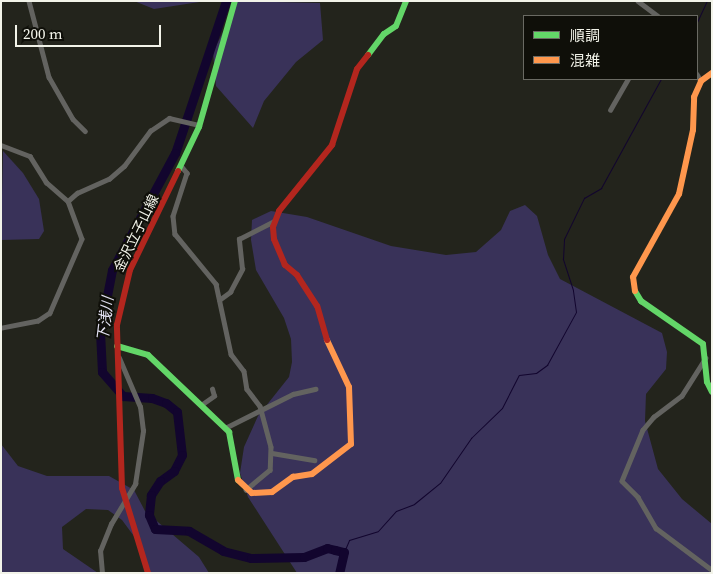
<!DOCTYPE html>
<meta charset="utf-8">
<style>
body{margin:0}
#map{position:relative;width:713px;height:574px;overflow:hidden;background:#23241c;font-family:"Source Serif 4","Noto Sans JP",serif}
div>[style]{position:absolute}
.green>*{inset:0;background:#393259}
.stream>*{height:1px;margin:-0.5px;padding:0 0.5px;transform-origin:0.5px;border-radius:0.5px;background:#12052e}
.river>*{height:9px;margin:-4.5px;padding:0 4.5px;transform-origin:4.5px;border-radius:4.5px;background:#12052e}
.street>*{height:4.5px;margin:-2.25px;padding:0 2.25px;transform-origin:2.25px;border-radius:2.25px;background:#636360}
.fast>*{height:6px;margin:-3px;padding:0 3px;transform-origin:3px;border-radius:3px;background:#63d668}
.slow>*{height:6px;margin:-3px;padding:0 3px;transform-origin:3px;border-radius:3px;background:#ff974d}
.jam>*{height:6px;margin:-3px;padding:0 3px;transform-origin:3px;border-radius:3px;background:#b3261e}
span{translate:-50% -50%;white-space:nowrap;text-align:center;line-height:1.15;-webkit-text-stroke:4px #0f0f09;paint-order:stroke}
.street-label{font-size:14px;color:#f2f3e9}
.water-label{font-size:15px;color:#e2e1f2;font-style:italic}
.frame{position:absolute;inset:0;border:2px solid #f2f3e9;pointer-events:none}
.legend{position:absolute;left:523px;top:15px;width:175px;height:65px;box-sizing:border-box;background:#0f0f09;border:1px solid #6a6a63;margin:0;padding:6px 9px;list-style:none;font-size:15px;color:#f2f3e9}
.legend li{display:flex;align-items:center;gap:10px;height:25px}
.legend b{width:25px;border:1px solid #6a6a63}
.scale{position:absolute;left:15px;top:25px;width:146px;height:22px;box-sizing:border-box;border:2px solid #f2f3e9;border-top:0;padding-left:6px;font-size:15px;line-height:18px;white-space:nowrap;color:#f2f3e9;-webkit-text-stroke:4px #0f0f09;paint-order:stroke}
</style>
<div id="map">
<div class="green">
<div style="clip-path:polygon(134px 1px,206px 1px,154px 9px)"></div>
<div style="clip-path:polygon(234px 1px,320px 3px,323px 40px,296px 62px,264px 101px,253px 128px,216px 86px,213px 52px,232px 14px)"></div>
<div style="clip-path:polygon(3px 151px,23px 173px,39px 199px,44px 231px,39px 239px,1px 240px)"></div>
<div style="clip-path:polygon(525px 205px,537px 216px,548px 255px,560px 279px,662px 333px,667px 352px,666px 369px,646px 394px,645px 421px,658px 469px,682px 499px,712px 524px,712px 573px,297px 573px,248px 497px,240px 473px,244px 447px,258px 416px,289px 377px,292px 362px,291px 339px,284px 318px,256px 270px,251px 240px,252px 220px,271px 211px,307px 217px,391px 246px,446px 255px,476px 252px,501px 230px,510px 211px)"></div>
<div style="clip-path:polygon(1px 444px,18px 466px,47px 476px,109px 476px,134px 490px,145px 511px,199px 557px,209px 573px,149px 573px,136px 539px,122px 520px,108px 510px,86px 509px,62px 527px,63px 549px,98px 573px,1px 573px)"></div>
</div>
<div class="stream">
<div style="left:697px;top:22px;width:23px;rotate:-65deg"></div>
<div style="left:344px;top:552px;width:13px;rotate:-67deg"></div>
<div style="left:349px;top:540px;width:30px;rotate:-17deg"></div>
<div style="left:378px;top:531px;width:27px;rotate:-48deg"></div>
<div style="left:396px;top:511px;width:19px;rotate:-21deg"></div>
<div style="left:414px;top:504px;width:33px;rotate:-39deg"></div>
<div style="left:440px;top:483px;width:55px;rotate:-55.4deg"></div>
<div style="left:471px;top:438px;width:43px;rotate:-44.1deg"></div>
<div style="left:502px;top:408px;width:37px;rotate:-63deg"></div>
<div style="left:519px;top:375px;width:17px;rotate:-7deg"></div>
<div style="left:536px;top:373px;width:14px;rotate:-36deg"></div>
<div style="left:547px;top:365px;width:60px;rotate:-61.3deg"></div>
<div style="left:576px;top:312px;width:22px;rotate:-98deg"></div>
<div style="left:573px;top:290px;width:33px;rotate:-108deg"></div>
<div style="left:563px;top:259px;width:20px;rotate:-87deg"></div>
<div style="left:564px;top:239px;width:46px;rotate:-64deg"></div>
<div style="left:584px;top:198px;width:20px;rotate:-30deg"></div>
<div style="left:601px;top:188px;width:124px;rotate:-61.2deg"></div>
</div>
<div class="river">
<div style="left:226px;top:1px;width:160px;rotate:108.5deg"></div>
<div style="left:175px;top:153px;width:133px;rotate:118.3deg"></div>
<div style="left:112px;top:270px;width:63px;rotate:101deg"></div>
<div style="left:100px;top:332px;width:40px;rotate:87.1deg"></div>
<div style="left:102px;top:372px;width:32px;rotate:49deg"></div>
<div style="left:123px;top:396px;width:29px;rotate:4deg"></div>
<div style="left:152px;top:398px;width:15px;rotate:20deg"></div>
<div style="left:166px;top:403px;width:14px;rotate:39deg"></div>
<div style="left:177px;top:412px;width:43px;rotate:83.4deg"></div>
<div style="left:182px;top:455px;width:18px;rotate:117deg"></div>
<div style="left:174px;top:471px;width:17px;rotate:144deg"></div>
<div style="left:160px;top:481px;width:17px;rotate:123deg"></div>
<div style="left:151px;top:495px;width:20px;rotate:96deg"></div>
<div style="left:149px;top:515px;width:15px;rotate:67deg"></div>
<div style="left:155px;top:529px;width:34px;rotate:3deg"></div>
<div style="left:189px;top:531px;width:39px;rotate:30deg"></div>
<div style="left:223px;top:551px;width:29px;rotate:14deg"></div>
<div style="left:251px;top:558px;width:53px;rotate:-1.1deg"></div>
<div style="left:304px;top:557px;width:25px;rotate:-21deg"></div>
<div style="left:327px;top:548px;width:8px;rotate:14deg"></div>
<div style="left:335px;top:550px;width:9px;rotate:13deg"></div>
<div style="left:344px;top:552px;width:22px;rotate:103deg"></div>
</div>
<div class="street">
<div style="left:29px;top:1px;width:79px;rotate:75.3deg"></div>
<div style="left:49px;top:77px;width:48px;rotate:60.3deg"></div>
<div style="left:73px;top:119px;width:17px;rotate:45deg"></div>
<div style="left:638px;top:1px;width:25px;rotate:37deg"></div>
<div style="left:697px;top:74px;width:8px;rotate:60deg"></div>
<div style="left:610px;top:110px;width:36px;rotate:-60deg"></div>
<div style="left:1px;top:145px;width:31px;rotate:21deg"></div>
<div style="left:30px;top:156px;width:31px;rotate:58deg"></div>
<div style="left:46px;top:182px;width:29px;rotate:41deg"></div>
<div style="left:68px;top:201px;width:40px;rotate:69.8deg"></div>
<div style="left:82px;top:239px;width:81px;rotate:113.4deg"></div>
<div style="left:50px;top:313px;width:14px;rotate:146deg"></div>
<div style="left:38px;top:321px;width:38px;rotate:169deg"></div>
<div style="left:182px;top:167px;width:8px;rotate:50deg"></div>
<div style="left:187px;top:173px;width:45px;rotate:108deg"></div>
<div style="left:173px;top:216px;width:18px;rotate:84deg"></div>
<div style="left:175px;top:234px;width:65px;rotate:50.6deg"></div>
<div style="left:216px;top:284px;width:72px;rotate:77.9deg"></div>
<div style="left:231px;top:354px;width:21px;rotate:53deg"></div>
<div style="left:244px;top:371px;width:18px;rotate:81deg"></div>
<div style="left:247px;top:389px;width:21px;rotate:53deg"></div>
<div style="left:260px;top:406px;width:42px;rotate:75deg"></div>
<div style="left:271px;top:447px;width:23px;rotate:92deg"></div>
<div style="left:270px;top:470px;width:31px;rotate:140deg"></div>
<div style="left:68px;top:201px;width:12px;rotate:-42deg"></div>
<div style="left:77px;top:193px;width:35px;rotate:-24deg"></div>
<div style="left:109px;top:179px;width:20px;rotate:-41deg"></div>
<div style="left:124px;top:166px;width:44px;rotate:-53.4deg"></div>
<div style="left:150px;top:131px;width:23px;rotate:-34deg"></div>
<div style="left:169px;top:118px;width:31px;rotate:13deg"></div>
<div style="left:219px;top:300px;width:14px;rotate:-36deg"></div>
<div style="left:230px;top:292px;width:26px;rotate:-62deg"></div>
<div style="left:242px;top:269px;width:30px;rotate:-96deg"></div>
<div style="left:239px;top:239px;width:39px;rotate:-27deg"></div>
<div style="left:706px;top:358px;width:45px;rotate:122.3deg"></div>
<div style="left:682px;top:396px;width:35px;rotate:143deg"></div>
<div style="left:654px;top:417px;width:17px;rotate:130deg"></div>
<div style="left:643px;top:430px;width:55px;rotate:112.4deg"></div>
<div style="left:622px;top:481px;width:23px;rotate:45deg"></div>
<div style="left:638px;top:497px;width:36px;rotate:60deg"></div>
<div style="left:656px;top:528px;width:70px;rotate:36.9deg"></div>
<div style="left:201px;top:405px;width:16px;rotate:-35deg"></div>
<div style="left:214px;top:396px;width:7px;rotate:-106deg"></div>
<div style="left:225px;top:428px;width:76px;rotate:-26.6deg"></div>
<div style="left:293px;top:394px;width:23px;rotate:-13deg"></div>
<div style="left:272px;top:453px;width:43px;rotate:9.5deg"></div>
<div style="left:102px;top:573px;width:22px;rotate:-95deg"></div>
<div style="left:100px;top:551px;width:29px;rotate:-68deg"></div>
<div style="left:111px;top:524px;width:47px;rotate:-59deg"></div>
<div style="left:135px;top:484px;width:54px;rotate:-81.4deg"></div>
<div style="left:143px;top:431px;width:24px;rotate:-97deg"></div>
<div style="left:140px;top:407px;width:53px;rotate:-113.2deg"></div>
</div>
<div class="fast">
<div style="left:368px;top:55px;width:26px;rotate:-53deg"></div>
<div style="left:384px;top:34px;width:14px;rotate:-34deg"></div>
<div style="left:396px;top:26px;width:27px;rotate:-68deg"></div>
<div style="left:178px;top:171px;width:49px;rotate:-64.5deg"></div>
<div style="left:199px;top:127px;width:131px;rotate:-74.1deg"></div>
<div style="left:635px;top:291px;width:12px;rotate:59deg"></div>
<div style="left:641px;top:301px;width:75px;rotate:34.7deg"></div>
<div style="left:703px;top:344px;width:38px;rotate:84deg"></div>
<div style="left:707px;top:382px;width:11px;rotate:63deg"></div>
<div style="left:117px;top:346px;width:32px;rotate:16deg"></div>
<div style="left:148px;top:355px;width:112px;rotate:43.5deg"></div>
<div style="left:229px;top:432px;width:49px;rotate:79.4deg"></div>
</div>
<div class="slow">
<div style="left:635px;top:291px;width:14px;rotate:-98deg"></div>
<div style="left:633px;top:277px;width:95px;rotate:-61deg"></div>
<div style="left:679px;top:194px;width:66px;rotate:-77.7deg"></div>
<div style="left:693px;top:130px;width:33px;rotate:-88deg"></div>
<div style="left:694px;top:97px;width:17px;rotate:-66deg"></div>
<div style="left:701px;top:81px;width:14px;rotate:-36deg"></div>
<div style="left:238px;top:480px;width:19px;rotate:43deg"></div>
<div style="left:252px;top:493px;width:20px;rotate:-3deg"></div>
<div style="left:272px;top:492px;width:26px;rotate:-36deg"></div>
<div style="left:293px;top:477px;width:19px;rotate:-9deg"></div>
<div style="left:312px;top:474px;width:49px;rotate:-37.6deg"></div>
<div style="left:351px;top:444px;width:57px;rotate:-92deg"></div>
<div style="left:349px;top:387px;width:52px;rotate:-115.1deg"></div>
</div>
<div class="jam">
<div style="left:327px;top:340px;width:35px;rotate:-106deg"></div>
<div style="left:317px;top:306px;width:37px;rotate:-123deg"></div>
<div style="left:297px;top:275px;width:16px;rotate:-140deg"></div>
<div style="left:285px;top:265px;width:28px;rotate:-113deg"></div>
<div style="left:274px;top:239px;width:12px;rotate:-95deg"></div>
<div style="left:273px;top:227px;width:17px;rotate:-69deg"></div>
<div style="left:279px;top:211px;width:85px;rotate:-51.2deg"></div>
<div style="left:332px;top:145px;width:80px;rotate:-71.8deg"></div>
<div style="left:357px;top:69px;width:18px;rotate:-52deg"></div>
<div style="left:148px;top:573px;width:89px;rotate:-107deg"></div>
<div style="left:122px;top:488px;width:163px;rotate:-91.8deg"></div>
<div style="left:117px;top:325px;width:57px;rotate:-76.7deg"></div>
<div style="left:130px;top:270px;width:110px;rotate:-64.1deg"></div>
</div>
<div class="street-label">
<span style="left:136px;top:233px;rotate:-64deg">金沢立子山線</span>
</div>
<div class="water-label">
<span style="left:105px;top:319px;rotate:-83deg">下浅川</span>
</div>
<div class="frame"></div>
<ul class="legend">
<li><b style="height:6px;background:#63d668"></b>順調</li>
<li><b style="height:6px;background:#ff974d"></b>混雑</li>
</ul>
<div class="scale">200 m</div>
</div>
